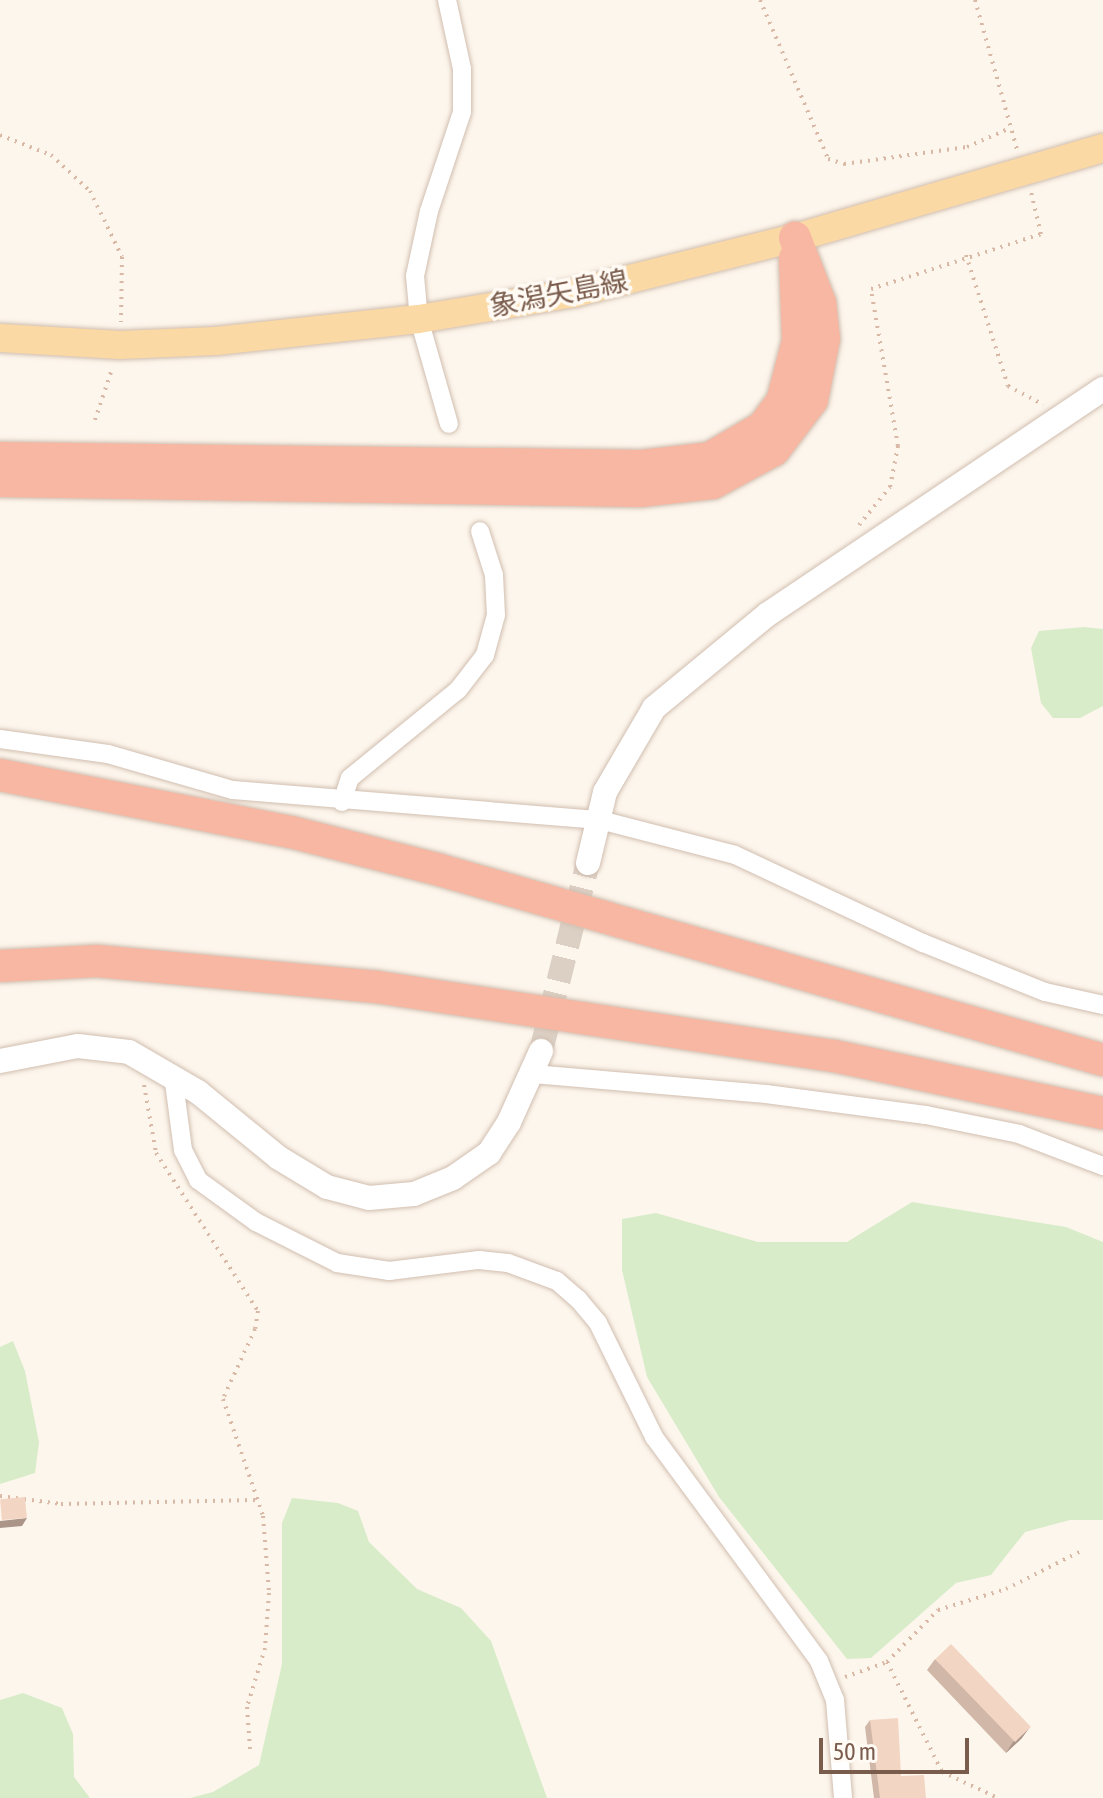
<!DOCTYPE html>
<meta charset="utf-8">
<style>
body{margin:0}
#map{position:relative;width:1103px;height:1798px;overflow:hidden;background:#fdf6ec;font-family:"Asap Condensed","Noto Sans JP",sans-serif}
div>[style]{position:absolute}
.green>*{inset:0;background:#d8ecc9}
.secondary-tunnel>*{height:24px;margin-top:-12px;transform-origin:0;background:repeating-linear-gradient(90deg,#dcd0c4 0 24px,transparent 0 36px)}
.path>*{height:4px;margin-top:-2px;transform-origin:0;background:repeating-linear-gradient(90deg,#d9b8a5 0 2px,transparent 0 8px)}
.roads{filter:drop-shadow(0 0 2px #d1beb0) drop-shadow(0 0 2px #d1beb0)}
.street>*{height:18px;margin:-9px;padding:0 9px;transform-origin:9px;border-radius:9px;background:#fff}
.secondary>*{height:24px;margin:-12px;padding:0 12px;transform-origin:12px;border-radius:12px;background:#fff}
.primary>*{height:28px;margin:-14px;padding:0 14px;transform-origin:14px;border-radius:14px;background:#fbd9a5}
.highway>*{height:32px;margin:-16px;padding:0 16px;transform-origin:16px;border-radius:16px;background:#f7b7a3}
.wall>*{inset:0;background:#d1b7a8}
.shaded-wall>*{inset:0;background:#aa9588}
.building>*{inset:0;background:#f3d5c3;transform-origin:0 0}
span{translate:-50% -50%;white-space:nowrap;text-align:center;line-height:1.15;-webkit-text-stroke:7px #fffaf3;paint-order:stroke}
.street-label{font-size:28px;color:#7a5c4d}
.scale{position:absolute;left:819px;top:1738px;width:150px;height:36px;box-sizing:border-box;border:4px solid #7a5c4d;border-top:0;padding-left:10px;font-size:24px;line-height:28px;white-space:nowrap;color:#7a5c4d;-webkit-text-stroke:6px #fffaf3;paint-order:stroke}
</style>
<div id="map">
<div class="green">
<div style="clip-path:polygon(1084px 627px,1103px 629px,1103px 706px,1080px 718px,1053px 718px,1041px 703px,1031px 648px,1039px 631px)"></div>
<div style="clip-path:polygon(912px 1202px,1066px 1227px,1103px 1242px,1103px 1520px,1070px 1520px,1025px 1532px,991px 1575px,956px 1583px,871px 1658px,847px 1659px,719px 1497px,647px 1377px,622px 1270px,622px 1219px,656px 1213px,758px 1242px,847px 1242px)"></div>
<div style="clip-path:polygon(13px 1341px,25px 1371px,39px 1442px,35px 1473px,0 1484px,0 1347px)"></div>
<div style="clip-path:polygon(292px 1498px,338px 1503px,358px 1511px,369px 1542px,417px 1589px,461px 1608px,491px 1641px,547px 1798px,190px 1798px,213px 1792px,259px 1765px,282px 1664px,282px 1523px)"></div>
<div style="clip-path:polygon(23px 1693px,62px 1708px,73px 1734px,74px 1777px,90px 1798px,0 1798px,0 1700px)"></div>
</div>
<div class="secondary-tunnel">
<div style="left:541px;top:1051px;width:194px;rotate:-76deg"></div>
</div>
<div class="path">
<div style="left:760px;top:0;width:173px;rotate:66.8deg"></div>
<div style="left:828px;top:159px;width:17px;rotate:17deg"></div>
<div style="left:844px;top:164px;width:124px;rotate:-7.9deg"></div>
<div style="left:967px;top:147px;width:45px;rotate:-23.7deg"></div>
<div style="left:975px;top:0;width:155px;rotate:74.3deg"></div>
<div style="left:0;top:135px;width:55px;rotate:21.4deg"></div>
<div style="left:51px;top:155px;width:53px;rotate:42.7deg"></div>
<div style="left:90px;top:191px;width:73px;rotate:64.1deg"></div>
<div style="left:122px;top:257px;width:65px;rotate:90.9deg"></div>
<div style="left:966px;top:255px;width:138px;rotate:72.2deg"></div>
<div style="left:1008px;top:386px;width:40px;rotate:28deg"></div>
<div style="left:95px;top:420px;width:54px;rotate:-71.6deg"></div>
<div style="left:859px;top:525px;width:49px;rotate:-50.8deg"></div>
<div style="left:890px;top:487px;width:42px;rotate:-79deg"></div>
<div style="left:898px;top:446px;width:159px;rotate:-99.8deg"></div>
<div style="left:871px;top:289px;width:179px;rotate:-17.9deg"></div>
<div style="left:1041px;top:234px;width:43px;rotate:-103.4deg"></div>
<div style="left:144px;top:1085px;width:69px;rotate:80deg"></div>
<div style="left:156px;top:1153px;width:188px;rotate:57.2deg"></div>
<div style="left:258px;top:1311px;width:18px;rotate:99deg"></div>
<div style="left:255px;top:1329px;width:77px;rotate:114.6deg"></div>
<div style="left:223px;top:1399px;width:124px;rotate:71.1deg"></div>
<div style="left:263px;top:1516px;width:77px;rotate:85.5deg"></div>
<div style="left:269px;top:1593px;width:55px;rotate:94.2deg"></div>
<div style="left:265px;top:1648px;width:62px;rotate:107deg"></div>
<div style="left:247px;top:1707px;width:42px;rotate:85.9deg"></div>
<div style="left:0;top:1496px;width:62px;rotate:7.5deg"></div>
<div style="left:61px;top:1504px;width:196px;rotate:-1.2deg"></div>
<div style="left:887px;top:1662px;width:123px;rotate:63.4deg"></div>
<div style="left:942px;top:1772px;width:62px;rotate:24.9deg"></div>
<div style="left:845px;top:1677px;width:45px;rotate:-19.7deg"></div>
<div style="left:887px;top:1662px;width:73px;rotate:-45.6deg"></div>
<div style="left:938px;top:1610px;width:71px;rotate:-17.2deg"></div>
<div style="left:1006px;top:1589px;width:84px;rotate:-26.9deg"></div>
</div>
<div class="roads">
<div class="street">
<div style="left:447px;top:0;width:71px;rotate:77.7deg"></div>
<div style="left:462px;top:69px;width:43px;rotate:90deg"></div>
<div style="left:462px;top:112px;width:104px;rotate:108.4deg"></div>
<div style="left:429px;top:211px;width:66px;rotate:102.2deg"></div>
<div style="left:415px;top:276px;width:43px;rotate:84.7deg"></div>
<div style="left:419px;top:319px;width:109px;rotate:74.1deg"></div>
<div style="left:0;top:739px;width:109px;rotate:7.9deg"></div>
<div style="left:108px;top:754px;width:130px;rotate:16.1deg"></div>
<div style="left:233px;top:790px;width:368px;rotate:4.7deg"></div>
<div style="left:600px;top:820px;width:139px;rotate:14.5deg"></div>
<div style="left:735px;top:855px;width:208px;rotate:25.1deg"></div>
<div style="left:923px;top:943px;width:131px;rotate:21.9deg"></div>
<div style="left:1045px;top:992px;width:59px;rotate:12.6deg"></div>
<div style="left:342px;top:802px;width:25px;rotate:-72deg"></div>
<div style="left:350px;top:778px;width:139px;rotate:-39.2deg"></div>
<div style="left:458px;top:690px;width:44px;rotate:-52.4deg"></div>
<div style="left:485px;top:655px;width:41px;rotate:-74.6deg"></div>
<div style="left:496px;top:615px;width:40px;rotate:-92.9deg"></div>
<div style="left:494px;top:575px;width:46px;rotate:-107.7deg"></div>
<div style="left:533px;top:1074px;width:234px;rotate:4.9deg"></div>
<div style="left:766px;top:1094px;width:161px;rotate:7.5deg"></div>
<div style="left:926px;top:1115px;width:95px;rotate:11.5deg"></div>
<div style="left:1019px;top:1134px;width:90px;rotate:20.9deg"></div>
<div style="left:173px;top:1075px;width:76px;rotate:82.4deg"></div>
<div style="left:183px;top:1150px;width:34px;rotate:63deg"></div>
<div style="left:198px;top:1180px;width:72px;rotate:35.9deg"></div>
<div style="left:256px;top:1222px;width:91px;rotate:26.8deg"></div>
<div style="left:337px;top:1263px;width:53px;rotate:8.7deg"></div>
<div style="left:389px;top:1271px;width:91px;rotate:-7deg"></div>
<div style="left:479px;top:1260px;width:29px;rotate:6deg"></div>
<div style="left:508px;top:1263px;width:52px;rotate:20.2deg"></div>
<div style="left:557px;top:1281px;width:28px;rotate:41deg"></div>
<div style="left:578px;top:1299px;width:31px;rotate:50deg"></div>
<div style="left:598px;top:1323px;width:127px;rotate:63.8deg"></div>
<div style="left:654px;top:1437px;width:278px;rotate:53.6deg"></div>
<div style="left:819px;top:1661px;width:42px;rotate:67.7deg"></div>
<div style="left:835px;top:1700px;width:98px;rotate:85.3deg"></div>
</div>
<div class="secondary">
<div style="left:588px;top:863px;width:73px;rotate:-76.5deg"></div>
<div style="left:605px;top:792px;width:97px;rotate:-59.7deg"></div>
<div style="left:654px;top:708px;width:148px;rotate:-39.5deg"></div>
<div style="left:768px;top:614px;width:404px;rotate:-33.9deg"></div>
<div style="left:0;top:1061px;width:79px;rotate:-10.9deg"></div>
<div style="left:78px;top:1046px;width:51px;rotate:6.7deg"></div>
<div style="left:129px;top:1052px;width:80px;rotate:30.1deg"></div>
<div style="left:198px;top:1092px;width:104px;rotate:39.2deg"></div>
<div style="left:279px;top:1158px;width:56px;rotate:31.1deg"></div>
<div style="left:327px;top:1187px;width:43px;rotate:14.7deg"></div>
<div style="left:369px;top:1198px;width:45px;rotate:-5.1deg"></div>
<div style="left:414px;top:1194px;width:42px;rotate:-22.3deg"></div>
<div style="left:453px;top:1178px;width:44px;rotate:-34.8deg"></div>
<div style="left:489px;top:1153px;width:37px;rotate:-57deg"></div>
<div style="left:509px;top:1122px;width:78px;rotate:-65.7deg"></div>
</div>
<div class="primary">
<div style="left:0;top:338px;width:120px;rotate:3.3deg"></div>
<div style="left:120px;top:345px;width:96px;rotate:-2.4deg"></div>
<div style="left:216px;top:341px;width:204px;rotate:-6.2deg"></div>
<div style="left:419px;top:319px;width:157px;rotate:-9.5deg"></div>
<div style="left:574px;top:293px;width:228px;rotate:-14deg"></div>
<div style="left:795px;top:238px;width:321px;rotate:-16.3deg"></div>
</div>
<div class="highway">
<div style="left:0;top:458px;width:642px;rotate:0.71deg"></div>
<div style="left:642px;top:466px;width:68px;rotate:-6.7deg"></div>
<div style="left:710px;top:458px;width:61px;rotate:-30.3deg"></div>
<div style="left:763px;top:427px;width:31px;rotate:-53deg"></div>
<div style="left:782px;top:402px;width:63px;rotate:-75.3deg"></div>
<div style="left:798px;top:341px;width:83px;rotate:-92.1deg"></div>
<div style="left:0;top:481px;width:640px;rotate:0.9deg"></div>
<div style="left:640px;top:491px;width:73px;rotate:-6.3deg"></div>
<div style="left:713px;top:483px;width:69px;rotate:-28.4deg"></div>
<div style="left:774px;top:450px;width:63px;rotate:-52.8deg"></div>
<div style="left:812px;top:400px;width:62px;rotate:-78.9deg"></div>
<div style="left:824px;top:339px;width:36px;rotate:-96deg"></div>
<div style="left:820px;top:303px;width:70px;rotate:-111deg"></div>
<div style="left:0;top:775px;width:297px;rotate:11.1deg"></div>
<div style="left:291px;top:832px;width:154px;rotate:14.3deg"></div>
<div style="left:440px;top:870px;width:690px;rotate:15.99deg"></div>
<div style="left:0;top:966px;width:97px;rotate:-3deg"></div>
<div style="left:97px;top:961px;width:281px;rotate:5.3deg"></div>
<div style="left:377px;top:987px;width:462px;rotate:8.6deg"></div>
<div style="left:834px;top:1056px;width:275px;rotate:12deg"></div>
</div>
</div>
<div class="wall">
<div style="clip-path:polygon(935px 1659px,1022px 1738px,1006px 1753px,927px 1670px)"></div>
<div style="clip-path:polygon(870px 1720px,901px 1776px,926px 1798px,874px 1798px,865px 1727px)"></div>
</div>
<div class="shaded-wall">
<div style="clip-path:polygon(27px 1518px,22px 1526px,0 1528px,0 1521px)"></div>
<div style="clip-path:polygon(1030px 1727px,1022px 1738px,1006px 1753px,1013px 1742px)"></div>
</div>
<div class="building">
<div style="left:25px;top:1497px;width:21px;height:25px;rotate:85deg"></div>
<div style="left:951px;top:1644px;width:115px;height:22px;rotate:46deg"></div>
<div style="clip-path:polygon(898px 1718px,901px 1776px,924px 1775px,926px 1798px,880px 1798px,870px 1720px)"></div>
</div>
<div class="street-label">
<span style="left:559px;top:293px;rotate:-11deg">象潟矢島線</span>
</div>
<div class="scale">50 m</div>
</div>
